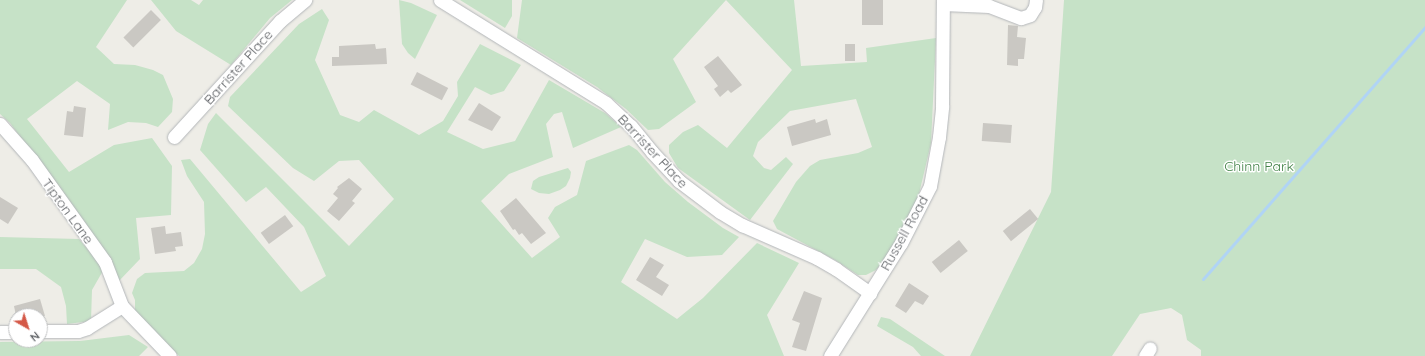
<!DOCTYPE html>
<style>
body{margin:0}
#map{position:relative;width:1425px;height:356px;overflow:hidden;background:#eeede7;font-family:Quicksand,sans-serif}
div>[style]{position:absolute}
.green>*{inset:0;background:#c6e2c7}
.stream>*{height:3px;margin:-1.5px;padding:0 1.5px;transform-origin:1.5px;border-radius:1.5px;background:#b0d4f5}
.building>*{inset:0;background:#cac8c3;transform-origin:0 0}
.roads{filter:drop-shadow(0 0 1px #b3b6b9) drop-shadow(0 0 1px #b3b6b9)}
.minor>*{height:13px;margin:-6.5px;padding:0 6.5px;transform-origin:6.5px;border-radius:6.5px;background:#fff}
span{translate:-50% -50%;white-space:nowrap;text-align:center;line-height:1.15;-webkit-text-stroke:3px #fff;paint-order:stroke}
.street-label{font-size:14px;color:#5e6165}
.park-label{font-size:14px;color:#418146}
.north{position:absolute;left:8px;top:308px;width:40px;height:40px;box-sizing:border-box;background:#fff;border:1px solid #bfc0c1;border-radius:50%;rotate:141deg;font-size:11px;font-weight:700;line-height:16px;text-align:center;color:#5e6165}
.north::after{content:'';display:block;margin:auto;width:14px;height:18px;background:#d45847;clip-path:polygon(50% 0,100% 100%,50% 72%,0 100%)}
</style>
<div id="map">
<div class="green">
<div style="clip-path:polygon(0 0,127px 0,96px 47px,114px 64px,135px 65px,153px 70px,163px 75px,173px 99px,172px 112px,158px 127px,146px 123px,128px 122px,108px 130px,110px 104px,77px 81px,27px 119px,69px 172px,114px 145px,152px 138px,172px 166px,171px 215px,136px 218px,140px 259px,118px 282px,111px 260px,10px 123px,0 114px)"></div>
<div style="clip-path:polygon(151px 0,191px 0,199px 5px,203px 0,292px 0,270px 18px,231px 65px,176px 31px)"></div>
<div style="clip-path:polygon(399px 0,411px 3px,437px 15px,415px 59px,408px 53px,402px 44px)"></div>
<div style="clip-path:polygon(460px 0,512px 0,512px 16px,505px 28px)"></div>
<div style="clip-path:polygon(522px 0,794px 0,801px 66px,867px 62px,866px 48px,936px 38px,931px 143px,924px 173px,918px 198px,886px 258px,876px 270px,866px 275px,858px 275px,835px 260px,777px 229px,773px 221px,796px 182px,810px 166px,820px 160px,858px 153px,872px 147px,856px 99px,790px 111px,758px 142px,753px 156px,764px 168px,771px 170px,786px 157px,793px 164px,750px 220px,678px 168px,669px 153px,669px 145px,683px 132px,698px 125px,727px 148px,792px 70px,726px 0,673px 59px,696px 102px,659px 129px,648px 130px,626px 109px,597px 87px,517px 38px)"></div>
<div style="clip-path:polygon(1064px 0,1425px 0,1425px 356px,1201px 356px,1201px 350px,1187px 340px,1182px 315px,1171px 308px,1140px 314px,1112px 356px,970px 356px,1051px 192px)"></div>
<div style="clip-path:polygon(322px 9px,329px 20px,315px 60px,340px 115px,359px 122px,374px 110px,419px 135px,443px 121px,458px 96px,457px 82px,480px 44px,521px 65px,504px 91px,491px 95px,475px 87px,447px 132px,483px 149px,515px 141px,549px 80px,605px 113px,621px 127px,573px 148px,562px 112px,554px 114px,546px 124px,553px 157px,509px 174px,481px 201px,532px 258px,560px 237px,548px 218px,555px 207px,577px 195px,586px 161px,629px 145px,637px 150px,665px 182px,688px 202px,723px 228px,739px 237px,722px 255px,687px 257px,645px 239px,621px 282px,677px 319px,703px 298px,757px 243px,799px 263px,767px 315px,784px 356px,179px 356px,135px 311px,135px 300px,132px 293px,137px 279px,145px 273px,184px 271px,194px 263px,202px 249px,205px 234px,204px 202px,187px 176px,181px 160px,190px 159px,301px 292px,326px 276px,304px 227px,266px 187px,246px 202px,200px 150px,208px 124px,216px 113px,349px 246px,394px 199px,359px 160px,339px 161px,314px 181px,293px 168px,228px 106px,230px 97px,299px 24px)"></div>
<div style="clip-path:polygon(568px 168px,571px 172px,570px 178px,566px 186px,560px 190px,549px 194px,539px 193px,531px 189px,533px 181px,539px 177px)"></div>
<div style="clip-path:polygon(0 237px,79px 239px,104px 269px,92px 290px,91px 321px,67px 324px,66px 306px,61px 287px,36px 269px,0 269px)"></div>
<div style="clip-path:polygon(881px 317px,890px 319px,945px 356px,921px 356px,913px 347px,877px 326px)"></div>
<div style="clip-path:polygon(129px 335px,148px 347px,139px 356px,0 356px,0 342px,80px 341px)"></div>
</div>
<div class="stream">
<div style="left:1203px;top:279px;width:336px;rotate:-48.6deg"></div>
</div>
<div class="building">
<div style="left:862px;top:0;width:21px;height:25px"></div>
<div style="left:151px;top:10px;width:14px;height:39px;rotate:45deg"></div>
<div style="clip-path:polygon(1008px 25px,1018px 26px,1017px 37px,1026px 38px,1024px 59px,1018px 59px,1018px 66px,1007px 65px)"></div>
<div style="clip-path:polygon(375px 44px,376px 49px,386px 48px,387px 64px,332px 66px,332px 57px,339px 57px,339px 46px)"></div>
<div style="left:845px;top:44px;width:10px;height:17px"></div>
<div style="clip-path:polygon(718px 56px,742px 85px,731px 93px,728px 90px,720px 97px,714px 89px,718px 86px,704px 67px)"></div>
<div style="left:417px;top:72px;width:35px;height:14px;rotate:27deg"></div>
<div style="clip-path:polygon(479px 103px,501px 117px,492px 131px,468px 120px)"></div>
<div style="clip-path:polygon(74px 106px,86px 108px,83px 137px,64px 135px,67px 111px,73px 112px)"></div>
<div style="clip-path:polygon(815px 119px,816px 123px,827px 119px,831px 135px,792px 146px,787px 127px)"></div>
<div style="left:983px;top:123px;width:29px;height:18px;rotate:4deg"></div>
<div style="clip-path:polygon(349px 178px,362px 189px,352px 201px,355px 203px,339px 221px,327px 211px,338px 198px,333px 194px,338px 188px,337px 187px)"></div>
<div style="clip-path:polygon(0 197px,18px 208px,8px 224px,0 219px)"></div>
<div style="clip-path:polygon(516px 198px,546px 233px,531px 244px,522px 233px,519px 235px,515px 229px,513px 230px,500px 211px)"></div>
<div style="left:1030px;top:209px;width:13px;height:35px;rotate:51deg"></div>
<div style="left:285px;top:215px;width:14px;height:30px;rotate:54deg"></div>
<div style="clip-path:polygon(165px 226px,166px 234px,181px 232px,183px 246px,175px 247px,176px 251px,155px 254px,151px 228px)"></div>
<div style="left:959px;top:240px;width:14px;height:35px;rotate:51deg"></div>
<div style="clip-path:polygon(650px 257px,664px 265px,656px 277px,669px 285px,662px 296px,636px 280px)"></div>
<div style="clip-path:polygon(909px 283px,929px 296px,923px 305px,915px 301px,906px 313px,895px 306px)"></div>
<div style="clip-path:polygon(804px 291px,822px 298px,806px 351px,792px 347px,800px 323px,792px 320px)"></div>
<div style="clip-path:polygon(40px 299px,45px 316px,16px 316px,14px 306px)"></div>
</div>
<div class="roads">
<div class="minor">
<div style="left:440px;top:0;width:195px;rotate:31.8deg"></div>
<div style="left:606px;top:103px;width:34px;rotate:43deg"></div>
<div style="left:631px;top:126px;width:33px;rotate:51deg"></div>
<div style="left:652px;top:152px;width:40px;rotate:47deg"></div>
<div style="left:679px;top:181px;width:51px;rotate:37.1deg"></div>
<div style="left:720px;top:212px;width:26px;rotate:31deg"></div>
<div style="left:742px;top:225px;width:82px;rotate:23.7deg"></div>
<div style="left:817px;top:258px;width:22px;rotate:30deg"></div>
<div style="left:836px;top:269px;width:42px;rotate:35.2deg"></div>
<div style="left:943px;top:4px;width:46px;rotate:2.5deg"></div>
<div style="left:989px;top:6px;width:34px;rotate:21deg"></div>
<div style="left:1021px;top:18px;width:9px;rotate:-18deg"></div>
<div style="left:1030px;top:15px;width:9px;rotate:-58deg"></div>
<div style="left:1035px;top:7px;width:7px;rotate:-82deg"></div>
<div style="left:0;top:124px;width:48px;rotate:48.4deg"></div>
<div style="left:32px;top:160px;width:125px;rotate:54.4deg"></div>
<div style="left:105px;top:262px;width:47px;rotate:68.9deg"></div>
<div style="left:122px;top:306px;width:69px;rotate:46.2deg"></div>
<div style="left:174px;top:137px;width:157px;rotate:-47.6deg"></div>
<div style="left:280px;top:21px;width:33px;rotate:-40deg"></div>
<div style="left:40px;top:331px;width:38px"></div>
<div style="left:78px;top:331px;width:9px;rotate:-18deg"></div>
<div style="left:87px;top:328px;width:41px;rotate:-32.2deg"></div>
<div style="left:0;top:332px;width:16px"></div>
<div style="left:830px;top:356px;width:133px;rotate:-57.9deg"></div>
<div style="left:901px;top:243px;width:64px;rotate:-63deg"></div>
<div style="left:930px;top:186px;width:50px;rotate:-79.6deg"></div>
<div style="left:939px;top:137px;width:31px;rotate:-84deg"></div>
<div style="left:942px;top:106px;width:106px;rotate:-89.5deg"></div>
<div style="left:1145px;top:356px;width:9px;rotate:-58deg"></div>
</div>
</div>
<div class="street-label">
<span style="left:238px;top:67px;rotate:-48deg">Barrister Place</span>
<span style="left:653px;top:151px;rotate:47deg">Barrister Place</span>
<span style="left:68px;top:211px;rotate:54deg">Tipton Lane</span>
<span style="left:904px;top:233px;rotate:-61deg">Russell Road</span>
</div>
<div class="park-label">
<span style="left:1259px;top:166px">Chinn Park</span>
</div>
<div class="north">N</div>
</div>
